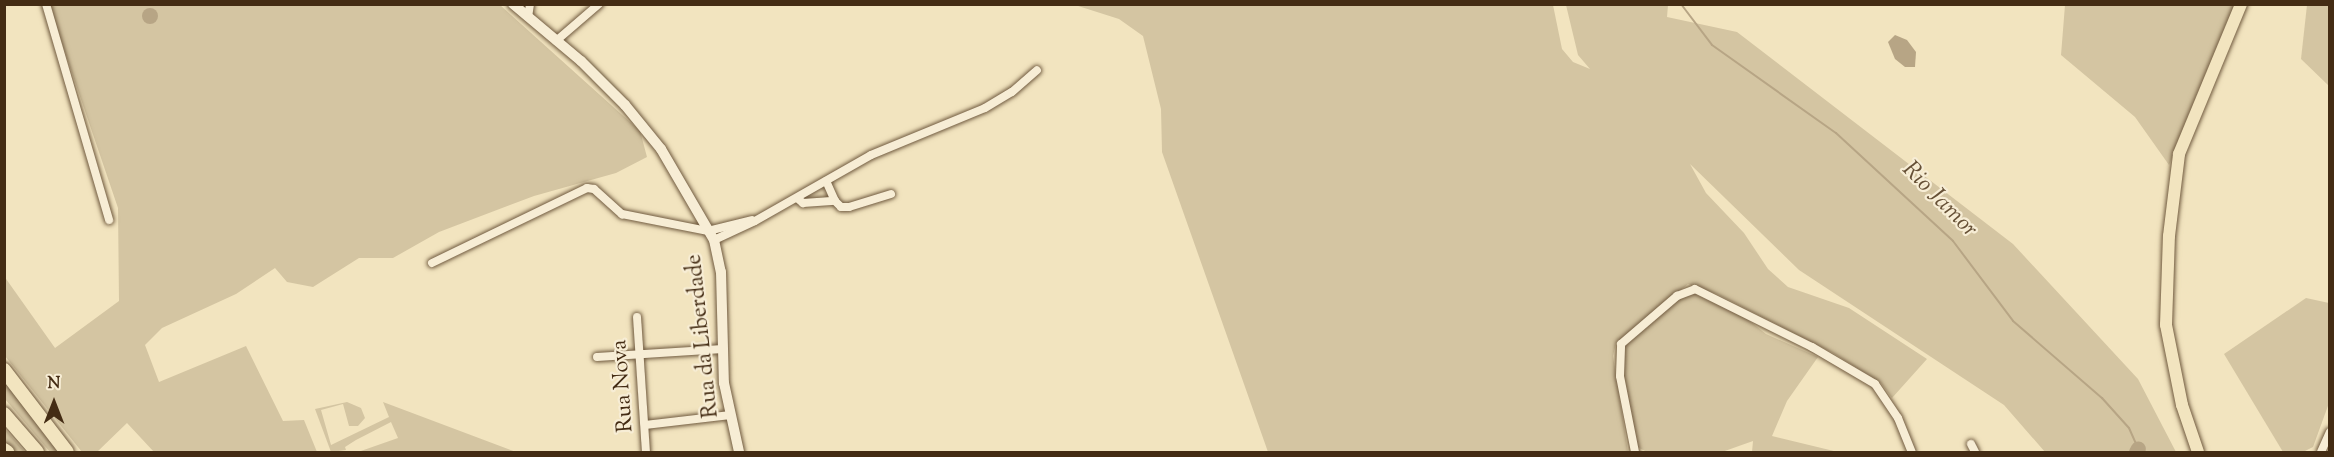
<!DOCTYPE html>
<style>
body{margin:0}
#map{position:relative;width:2334px;height:457px;overflow:hidden;background:#f2e4bf;font-family:"Sorts Mill Goudy",serif}
div>[style]{position:absolute}
.green>*{inset:0;background:#d4c5a2}
.water>*{inset:0;background:#b7a585}
.round{border-radius:50%}
.stream>*{height:2px;margin:-1px;padding:0 1px;transform-origin:1px;border-radius:1px;background:#b7a585}
.river>*{height:15px;margin:-7.5px;padding:0 7.5px;transform-origin:7.5px;border-radius:7.5px;background:#b7a585}
.roads{filter:drop-shadow(0 0 2px #705a3f) drop-shadow(0 0 2px #705a3f)}
.street>*{height:8px;margin:-4px;padding:0 4px;transform-origin:4px;border-radius:4px;background:#f7edd5}
.secondary>*{height:10px;margin:-5px;padding:0 5px;transform-origin:5px;border-radius:5px;background:#f7edd5}
.primary>*{height:12px;margin:-6px;padding:0 6px;transform-origin:6px;border-radius:6px;background:#f2e4bf}
.highway>*{height:14px;margin:-7px;padding:0 7px;transform-origin:7px;border-radius:7px;background:#f2e4bf}
span{translate:-50% -50%;white-space:nowrap;text-align:center;line-height:1.15;-webkit-text-stroke:4.5px #f7edd5;paint-order:stroke}
.street-label{font-size:22px;color:#442c14}
.water-label{font-size:24px;color:#665036;font-style:italic}
.frame{position:absolute;inset:0;border:6px solid #442c14;pointer-events:none}
.north{position:absolute;left:24px;top:373px;width:60px;height:60px;-webkit-text-stroke:4px #f7edd5;paint-order:stroke;rotate:0deg;font-size:16px;font-weight:700;line-height:24px;text-align:center;color:#442c14}
.north::after{content:'';display:block;margin:auto;width:21px;height:27px;background:#442c14;clip-path:polygon(50% 0,100% 100%,50% 72%,0 100%)}
</style>
<div id="map">
<div class="green">
<div style="clip-path:polygon(49px 5px,500px 5px,640px 131px,647px 157px,616px 173px,534px 196px,439px 232px,393px 258px,359px 258px,313px 287px,287px 282px,275px 268px,236px 294px,162px 328px,145px 345px,159px 382px,246px 346px,283px 421px,304px 420px,317px 452px,154px 452px,127px 423px,97px 452px,82px 452px,5px 356px,4px 276px,55px 348px,119px 301px,118px 208px)"></div>
<div style="clip-path:polygon(1075px 5px,1553px 5px,1562px 49px,1573px 62px,1590px 69px,1578px 55px,1566px 5px,1668px 5px,1667px 17px,1737px 32px,2013px 244px,2138px 379px,2176px 452px,2045px 452px,2004px 405px,1799px 270px,1690px 164px,1706px 193px,1744px 233px,1768px 269px,1788px 287px,1849px 308px,1927px 359px,1892px 398px,1881px 383px,1833px 353px,1717px 294px,1688px 284px,1616px 343px,1613px 356px,1628px 452px,1268px 452px,1162px 152px,1161px 109px,1143px 36px,1119px 19px)"></div>
<div style="clip-path:polygon(2065px 5px,2235px 5px,2169px 165px,2135px 117px,2061px 55px)"></div>
<div style="clip-path:polygon(2307px 5px,2329px 5px,2329px 86px,2301px 59px)"></div>
<div style="clip-path:polygon(1693px 293px,1747px 319px,1766px 334px,1818px 357px,1787px 401px,1772px 436px,1838px 452px,1752px 452px,1753px 441px,1722px 452px,1647px 452px,1637px 447px,1620px 358px,1622px 349px,1679px 299px)"></div>
<div style="clip-path:polygon(2306px 298px,2329px 303px,2329px 403px,2313px 447px,2303px 452px,2283px 452px,2224px 354px)"></div>
<div style="clip-path:polygon(4px 381px,58px 452px,50px 452px,5px 399px)"></div>
<div style="clip-path:polygon(347px 402px,361px 408px,365px 418px,358px 426px,349px 426px,343px 404px,321px 410px,331px 445px,389px 417px,383px 402px,516px 452px,358px 452px,398px 438px,391px 422px,356px 440px,345px 447px,346px 450px,331px 452px,315px 409px)"></div>
<div style="clip-path:polygon(4px 428px,25px 452px,13px 452px,5px 442px)"></div>
</div>
<div class="water">
<div class="round" style="left:142px;top:8px;width:16px;height:16px"></div>
<div style="clip-path:polygon(1895px 35px,1907px 40px,1916px 52px,1915px 67px,1905px 67px,1895px 59px,1888px 42px)"></div>
</div>
<div class="stream">
<div style="left:1681px;top:4px;width:51px;rotate:52.9deg"></div>
<div style="left:1712px;top:45px;width:152px;rotate:35.4deg"></div>
<div style="left:1836px;top:133px;width:159px;rotate:42.7deg"></div>
<div style="left:1953px;top:241px;width:100px;rotate:53.1deg"></div>
<div style="left:2013px;top:321px;width:118px;rotate:40.9deg"></div>
<div style="left:2102px;top:398px;width:40px;rotate:48deg"></div>
<div style="left:2129px;top:428px;width:22px;rotate:66deg"></div>
</div>
<div class="river">
<div style="left:2136px;top:452px;width:4px;rotate:-63deg"></div>
</div>
<div class="roads">
<div class="street">
<div style="left:46px;top:4px;width:225px;rotate:73.7deg"></div>
<div style="left:528px;top:17px;width:13px;rotate:-81deg"></div>
<div style="left:556px;top:41px;width:57px;rotate:-40.7deg"></div>
<div style="left:797px;top:198px;width:8px;rotate:40deg"></div>
<div style="left:803px;top:203px;width:32px;rotate:-4deg"></div>
<div style="left:835px;top:201px;width:22px;rotate:-114deg"></div>
<div style="left:835px;top:201px;width:8px;rotate:45deg"></div>
<div style="left:841px;top:207px;width:8px"></div>
<div style="left:849px;top:207px;width:44px;rotate:-17.2deg"></div>
<div style="left:714px;top:240px;width:45px;rotate:-24.9deg"></div>
<div style="left:755px;top:221px;width:133px;rotate:-29.6deg"></div>
<div style="left:871px;top:155px;width:123px;rotate:-22.4deg"></div>
<div style="left:985px;top:108px;width:31px;rotate:-31deg"></div>
<div style="left:1012px;top:92px;width:33px;rotate:-41deg"></div>
<div style="left:432px;top:263px;width:172px;rotate:-25.8deg"></div>
<div style="left:587px;top:188px;width:7px;rotate:8deg"></div>
<div style="left:594px;top:189px;width:38px;rotate:42deg"></div>
<div style="left:622px;top:214px;width:88px;rotate:11.2deg"></div>
<div style="left:708px;top:231px;width:45px;rotate:-14deg"></div>
<div style="left:637px;top:317px;width:135px;rotate:86.2deg"></div>
<div style="left:597px;top:357px;width:126px;rotate:-3.6deg"></div>
<div style="left:645px;top:425px;width:86px;rotate:-6.7deg"></div>
<div style="left:1971px;top:444px;width:9px;rotate:63deg"></div>
<div style="left:1635px;top:452px;width:77px;rotate:-101.2deg"></div>
<div style="left:1620px;top:376px;width:32px;rotate:-88deg"></div>
<div style="left:1621px;top:344px;width:74px;rotate:-40.6deg"></div>
<div style="left:1677px;top:296px;width:19px;rotate:-21deg"></div>
<div style="left:1695px;top:289px;width:131px;rotate:26.4deg"></div>
<div style="left:1812px;top:347px;width:73px;rotate:30.4deg"></div>
<div style="left:1875px;top:384px;width:41px;rotate:55.9deg"></div>
<div style="left:1898px;top:418px;width:37px;rotate:68deg"></div>
<div style="left:2321px;top:452px;width:22px;rotate:-66deg"></div>
</div>
<div class="secondary">
<div style="left:513px;top:4px;width:89px;rotate:40deg"></div>
<div style="left:581px;top:61px;width:62px;rotate:45deg"></div>
<div style="left:625px;top:105px;width:57px;rotate:50.7deg"></div>
<div style="left:661px;top:149px;width:105px;rotate:59.8deg"></div>
<div style="left:714px;top:240px;width:33px;rotate:78deg"></div>
<div style="left:721px;top:272px;width:111px;rotate:88.5deg"></div>
<div style="left:724px;top:383px;width:71px;rotate:77.7deg"></div>
</div>
<div class="primary">
<div style="left:2198px;top:452px;width:50px;rotate:-108.8deg"></div>
<div style="left:2182px;top:405px;width:82px;rotate:-101.3deg"></div>
<div style="left:2166px;top:325px;width:89px;rotate:-88.1deg"></div>
<div style="left:2169px;top:236px;width:83px;rotate:-83deg"></div>
<div style="left:2179px;top:154px;width:162px;rotate:-67.5deg"></div>
</div>
<div class="highway">
<div style="left:4px;top:370px;width:103px;rotate:52.5deg"></div>
<div style="left:4px;top:414px;width:50px;rotate:49deg"></div>
<div style="left:4px;top:450px;width:4px;rotate:34deg"></div>
</div>
</div>
<div class="street-label">
<span style="left:704px;top:336px;rotate:-96deg">Rua da Liberdade</span>
<span style="left:624px;top:386px;rotate:-94deg">Rua Nova</span>
</div>
<div class="water-label">
<span style="left:1939px;top:200px;rotate:45deg">Rio Jamor</span>
</div>
<div class="frame"></div>
<div class="north">N</div>
</div>
